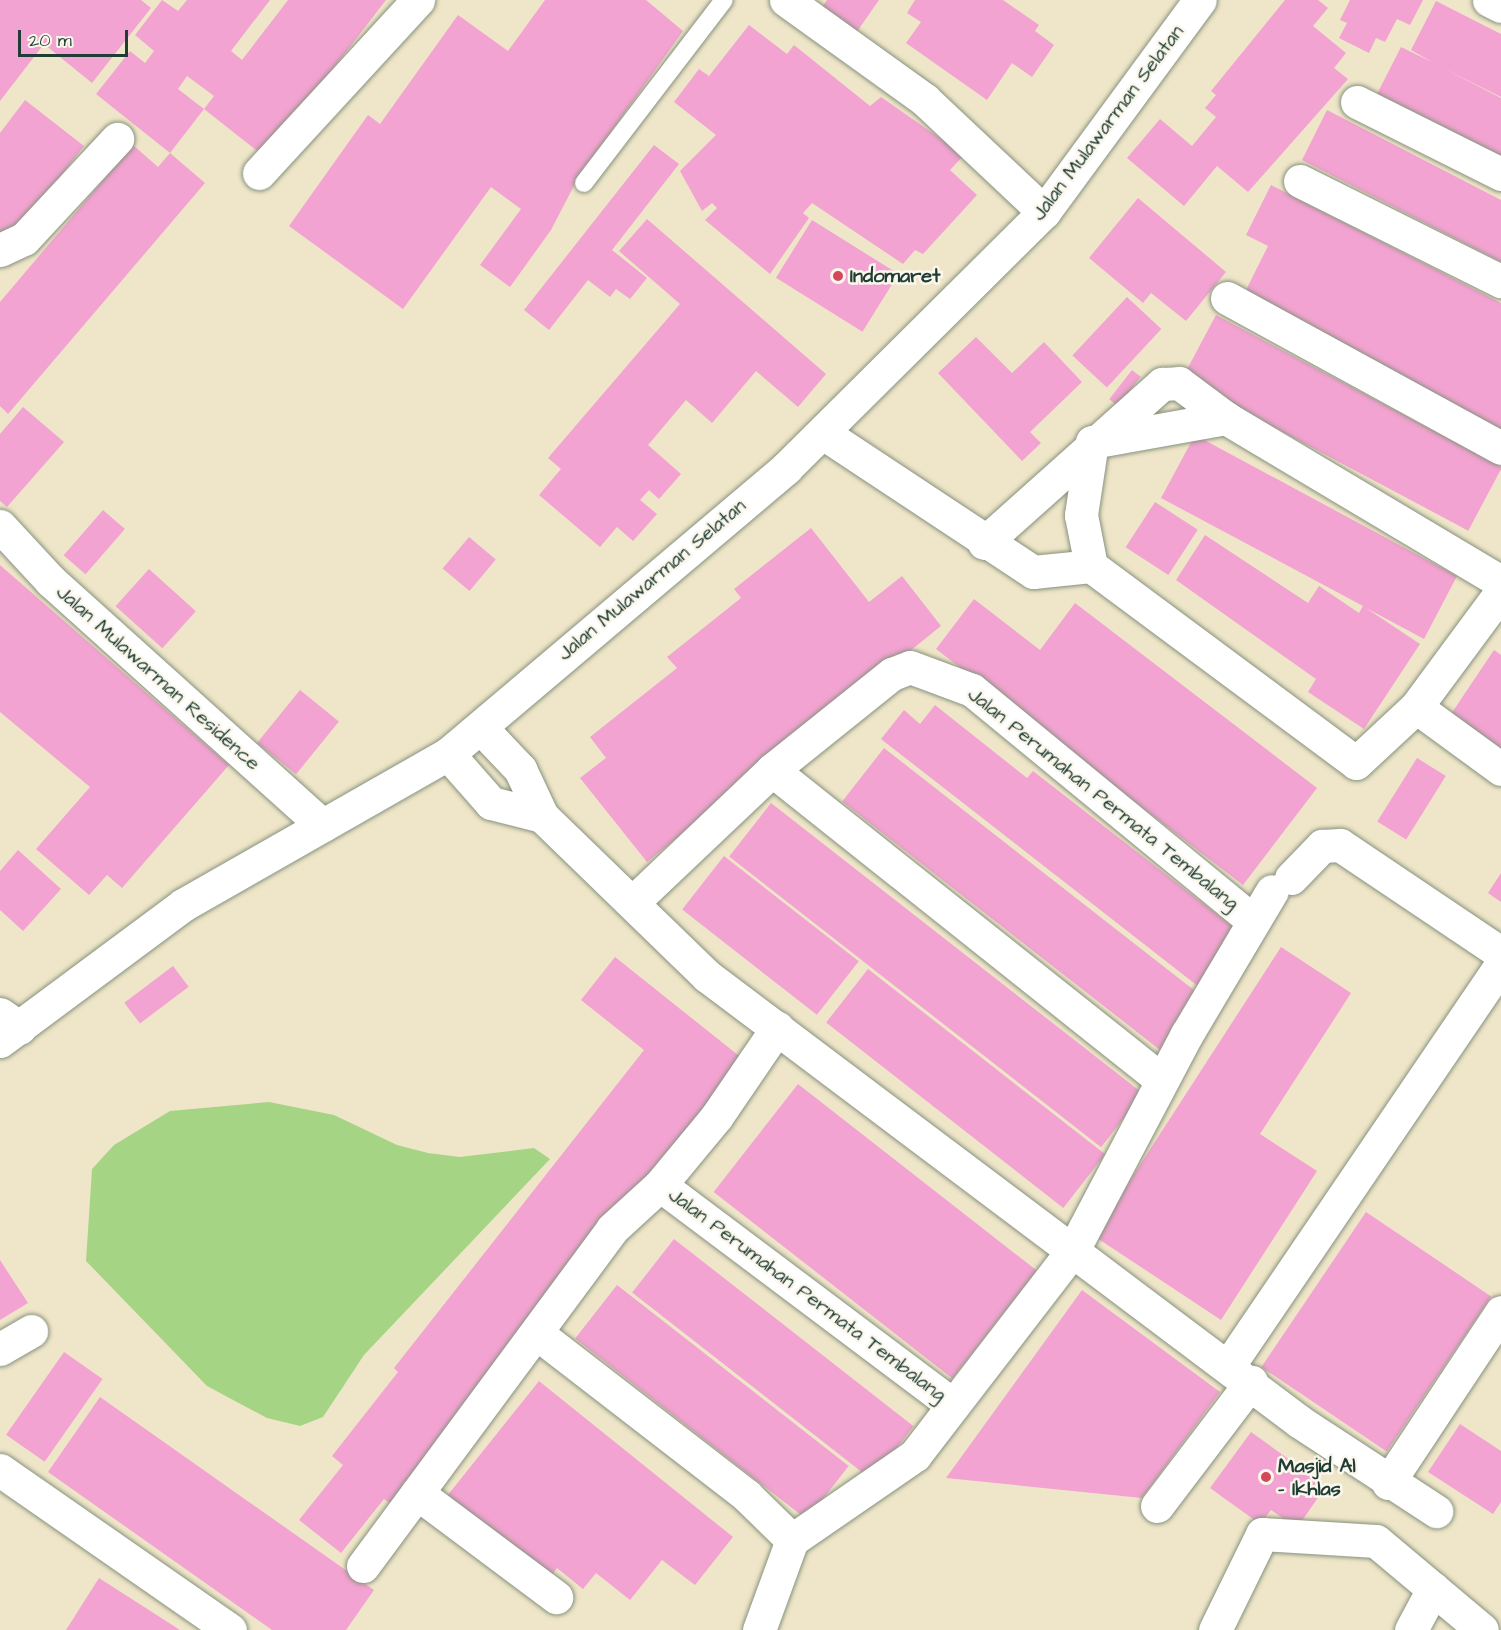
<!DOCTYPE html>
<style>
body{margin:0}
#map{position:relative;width:1501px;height:1630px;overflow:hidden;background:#efe6c9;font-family:"Architects Daughter",sans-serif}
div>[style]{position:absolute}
.green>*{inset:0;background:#a5d584}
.building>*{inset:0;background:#f2a3d1;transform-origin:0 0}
.roads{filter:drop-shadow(0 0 2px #87927e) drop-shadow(0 0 2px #87927e)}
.service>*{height:18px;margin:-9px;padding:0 9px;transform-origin:9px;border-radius:9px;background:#fff}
.minor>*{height:33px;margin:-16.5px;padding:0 16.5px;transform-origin:16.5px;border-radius:16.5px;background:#fff}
.tertiary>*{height:33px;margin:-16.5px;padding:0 16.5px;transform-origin:16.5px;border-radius:16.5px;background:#fff}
.dots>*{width:16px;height:16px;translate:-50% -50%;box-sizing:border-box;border:3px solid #fbf7ec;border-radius:50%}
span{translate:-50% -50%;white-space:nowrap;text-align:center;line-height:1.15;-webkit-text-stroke:5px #fbf7ec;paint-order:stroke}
.street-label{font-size:20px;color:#1f3d34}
.poi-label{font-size:20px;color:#1f3d34;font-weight:700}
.left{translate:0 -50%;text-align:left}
.scale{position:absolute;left:18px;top:30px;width:110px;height:27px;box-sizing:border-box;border:3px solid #1f3d34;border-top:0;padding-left:8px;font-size:18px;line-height:21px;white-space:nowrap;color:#1f3d34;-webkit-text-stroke:4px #fbf7ec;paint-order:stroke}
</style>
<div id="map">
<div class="green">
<div style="clip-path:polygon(269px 1102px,334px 1115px,397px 1145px,428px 1153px,460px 1157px,534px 1148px,550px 1159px,364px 1355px,323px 1417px,300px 1426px,267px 1418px,207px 1386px,86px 1261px,92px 1169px,114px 1145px,170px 1111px)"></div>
</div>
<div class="building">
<div style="clip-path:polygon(0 0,141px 0,151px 8px,92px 83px,44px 44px,0 101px)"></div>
<div style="clip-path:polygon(162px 0,178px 11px,187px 0,270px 0,231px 51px,242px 60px,288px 0,386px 0,265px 157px,204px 109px,214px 96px,187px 76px,178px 89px,204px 109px,170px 153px,96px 94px,130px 51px,145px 63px,154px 51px,135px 35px)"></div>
<div style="clip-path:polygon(545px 0,646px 0,683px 31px,578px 178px,551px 230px,510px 287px,480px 265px,521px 209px,491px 187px,403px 309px,289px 226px,368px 115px,380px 124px,458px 15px,508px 51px)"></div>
<div style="clip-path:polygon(827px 0,879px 0,856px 33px,821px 9px)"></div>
<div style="clip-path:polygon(915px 0,1003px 0,1039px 25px,1035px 31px,1054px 45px,1032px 77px,1012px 63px,987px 100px,906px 43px,921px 22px,907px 13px)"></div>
<div style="clip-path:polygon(1285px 0,1318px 0,1328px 8px,1313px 26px,1346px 53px,1334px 68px,1348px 79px,1248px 192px,1217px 166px,1184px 206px,1127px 158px,1160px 119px,1192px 146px,1216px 117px,1205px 108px,1216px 95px,1211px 91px)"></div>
<div style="clip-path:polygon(1350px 0,1423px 0,1410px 25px,1397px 19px,1385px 42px,1376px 38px,1369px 53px,1339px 38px,1347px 23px,1340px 20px)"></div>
<div style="clip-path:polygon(1436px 1px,1501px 34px,1501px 97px,1441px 67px,1501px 98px,1501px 160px,1376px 96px,1401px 47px,1432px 62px,1411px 50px)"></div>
<div style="clip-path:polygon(749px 25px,787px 54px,794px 45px,870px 106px,881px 97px,964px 155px,950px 170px,977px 195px,923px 254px,915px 250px,903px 264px,812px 203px,803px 213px,809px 218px,770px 274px,705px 220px,717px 208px,712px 203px,702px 211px,680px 171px,716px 135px,674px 102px,699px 69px,709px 76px)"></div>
<div style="clip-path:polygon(25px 100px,84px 146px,8px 244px,0 238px,0 133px)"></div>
<div style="clip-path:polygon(1327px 110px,1501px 200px,1501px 262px,1302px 160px)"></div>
<div style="clip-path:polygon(133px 145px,158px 167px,170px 153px,205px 183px,8px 414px,0 406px,0 302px)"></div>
<div style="clip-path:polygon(654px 145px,679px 164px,612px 250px,647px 278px,630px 299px,616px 289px,610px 297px,588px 280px,549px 330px,524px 310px)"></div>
<div style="clip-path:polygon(1271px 185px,1501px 303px,1501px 429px,1243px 296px,1268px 246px,1246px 235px)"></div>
<div style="clip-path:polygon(1138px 198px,1226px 272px,1186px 321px,1151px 293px,1143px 303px,1089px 258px)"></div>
<div style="clip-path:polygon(647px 219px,826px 374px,798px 407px,756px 371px,712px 423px,686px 400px,648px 445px,681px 474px,659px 499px,649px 490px,640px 500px,657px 514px,633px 541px,617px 527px,600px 547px,539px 495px,561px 469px,548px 458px,680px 304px,619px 251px)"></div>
<div style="left:812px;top:220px;width:102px;height:68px;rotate:32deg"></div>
<div style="left:1127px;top:297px;width:47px;height:80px;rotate:43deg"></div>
<div style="left:1216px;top:315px;width:324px;height:72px;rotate:28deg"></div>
<div style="clip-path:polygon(976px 337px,1012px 373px,1044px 342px,1082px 382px,1030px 432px,1041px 443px,1022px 461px,938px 373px)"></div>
<div style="left:1132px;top:370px;width:11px;height:37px;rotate:38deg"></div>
<div style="clip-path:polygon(23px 407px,64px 442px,7px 507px,0 501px,0 434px)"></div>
<div style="clip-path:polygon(1195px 435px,1457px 576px,1424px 639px,1366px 608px,1420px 644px,1364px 729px,1308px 692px,1316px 679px,1176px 580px,1205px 535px,1308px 603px,1319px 586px,1359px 613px,1363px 606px,1161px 498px)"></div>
<div style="left:1155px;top:502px;width:51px;height:54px;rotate:33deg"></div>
<div style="left:103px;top:510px;width:29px;height:60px;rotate:41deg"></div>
<div style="clip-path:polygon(811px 528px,869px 602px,902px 576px,941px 626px,647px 862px,580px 778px,606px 758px,590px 737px,677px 668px,667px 657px,741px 598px,734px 589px)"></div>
<div style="left:469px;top:537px;width:35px;height:41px;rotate:40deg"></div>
<div style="clip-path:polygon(0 565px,229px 765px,122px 888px,107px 875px,89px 895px,36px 849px,90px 787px,0 712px)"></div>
<div style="left:149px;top:569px;width:63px;height:50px;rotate:42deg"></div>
<div style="clip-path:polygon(974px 599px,1040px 650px,1075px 603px,1317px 788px,1243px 885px,936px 649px)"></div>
<div style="clip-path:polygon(1494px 650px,1501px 655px,1501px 757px,1447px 720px)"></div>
<div style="left:300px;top:690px;width:50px;height:68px;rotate:39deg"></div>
<div style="clip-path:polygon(935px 705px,1027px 778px,1033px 771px,1241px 933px,1199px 987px,881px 739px,904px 710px,920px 724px)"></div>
<div style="left:884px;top:748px;width:407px;height:68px;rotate:38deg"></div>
<div style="left:1417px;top:758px;width:34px;height:75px;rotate:32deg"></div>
<div style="left:771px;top:803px;width:472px;height:68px;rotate:38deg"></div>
<div style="clip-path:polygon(18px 850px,61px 889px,23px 931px,0 910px,0 871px)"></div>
<div style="left:724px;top:856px;width:171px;height:68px;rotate:38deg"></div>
<div style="clip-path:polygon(1501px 873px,1501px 902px,1488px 893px)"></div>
<div style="clip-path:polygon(1281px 947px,1351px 993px,1260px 1134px,1317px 1171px,1221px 1320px,1094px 1236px)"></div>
<div style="clip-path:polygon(615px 957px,743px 1059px,392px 1505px,384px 1499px,341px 1553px,299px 1520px,343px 1465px,332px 1456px,398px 1372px,394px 1368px,644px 1050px,581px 1000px)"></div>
<div style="left:173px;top:966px;width:26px;height:61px;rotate:53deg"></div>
<div style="left:868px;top:969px;width:301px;height:68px;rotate:38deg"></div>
<div style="left:798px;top:1084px;width:303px;height:137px;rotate:38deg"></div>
<div style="left:1366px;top:1212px;width:151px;height:187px;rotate:34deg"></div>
<div style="left:674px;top:1239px;width:304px;height:68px;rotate:38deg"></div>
<div style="clip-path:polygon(0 1260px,28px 1303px,0 1320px)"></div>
<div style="left:617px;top:1285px;width:294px;height:68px;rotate:38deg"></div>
<div style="clip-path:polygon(1082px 1290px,1220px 1392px,1142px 1498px,946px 1478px)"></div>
<div style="left:64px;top:1352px;width:47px;height:101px;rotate:35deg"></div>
<div style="clip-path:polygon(539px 1381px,733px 1537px,695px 1585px,662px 1560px,630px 1600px,596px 1573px,583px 1589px,557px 1568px,552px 1575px,443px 1501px)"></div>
<div style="clip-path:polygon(100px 1397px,374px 1590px,346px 1630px,272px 1630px,48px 1472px)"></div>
<div style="clip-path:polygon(1460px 1424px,1501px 1451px,1501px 1502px,1493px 1514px,1428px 1472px)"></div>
<div style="clip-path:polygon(1251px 1432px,1326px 1486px,1297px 1528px,1271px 1510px,1260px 1524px,1210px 1488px)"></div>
<div style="clip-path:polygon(99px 1578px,152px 1612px,180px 1630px,66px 1630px)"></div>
</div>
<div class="roads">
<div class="service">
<div style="left:584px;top:183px;width:230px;rotate:-52.6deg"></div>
</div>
<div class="minor">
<div style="left:786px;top:0;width:171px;rotate:35.7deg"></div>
<div style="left:925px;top:100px;width:163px;rotate:43.3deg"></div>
<div style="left:1489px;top:0;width:13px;rotate:27deg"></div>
<div style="left:1357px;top:102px;width:161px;rotate:26.6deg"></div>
<div style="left:259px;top:173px;width:235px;rotate:-47.4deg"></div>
<div style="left:1300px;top:181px;width:225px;rotate:26.5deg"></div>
<div style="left:0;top:250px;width:26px;rotate:-25deg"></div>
<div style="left:24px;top:239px;width:137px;rotate:-47.1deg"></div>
<div style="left:1227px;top:298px;width:312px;rotate:28.7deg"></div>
<div style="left:823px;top:433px;width:252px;rotate:33.5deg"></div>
<div style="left:1033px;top:572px;width:58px;rotate:-5.9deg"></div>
<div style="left:1092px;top:442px;width:74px;rotate:98.6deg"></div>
<div style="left:1081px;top:515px;width:52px;rotate:78.9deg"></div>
<div style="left:1091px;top:566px;width:330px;rotate:36.6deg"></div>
<div style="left:1356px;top:763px;width:82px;rotate:-43deg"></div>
<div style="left:1416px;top:707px;width:143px;rotate:-53.5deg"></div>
<div style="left:1092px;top:442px;width:136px;rotate:-10.2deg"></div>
<div style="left:1226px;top:418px;width:320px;rotate:30.8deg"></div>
<div style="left:0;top:526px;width:75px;rotate:47.2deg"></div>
<div style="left:51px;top:581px;width:365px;rotate:42deg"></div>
<div style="left:984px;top:543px;width:239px;rotate:-41.8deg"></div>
<div style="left:1162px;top:384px;width:17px;rotate:-3deg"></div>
<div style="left:1179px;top:383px;width:59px;rotate:36.7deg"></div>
<div style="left:1416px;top:707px;width:105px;rotate:36.1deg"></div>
<div style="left:481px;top:728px;width:57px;rotate:46.4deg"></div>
<div style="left:520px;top:769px;width:52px;rotate:64.9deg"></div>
<div style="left:542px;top:816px;width:230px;rotate:44.1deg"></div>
<div style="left:707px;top:976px;width:742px;rotate:36.95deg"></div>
<div style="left:1300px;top:1422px;width:163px;rotate:33.2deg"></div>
<div style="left:448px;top:754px;width:65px;rotate:48.7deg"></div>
<div style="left:491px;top:803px;width:53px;rotate:14.3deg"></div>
<div style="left:772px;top:770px;width:498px;rotate:38.5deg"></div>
<div style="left:1291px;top:878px;width:45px;rotate:-45.9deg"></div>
<div style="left:1322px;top:846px;width:18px;rotate:-3deg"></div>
<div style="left:1340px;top:845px;width:194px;rotate:33.9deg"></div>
<div style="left:633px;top:902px;width:192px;rotate:-43.5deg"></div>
<div style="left:772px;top:770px;width:154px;rotate:-38.7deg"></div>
<div style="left:892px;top:674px;width:19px;rotate:-21deg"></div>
<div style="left:910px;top:667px;width:66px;rotate:20.4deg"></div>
<div style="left:972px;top:690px;width:364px;rotate:39.4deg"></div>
<div style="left:0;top:1014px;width:24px;rotate:35deg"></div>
<div style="left:660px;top:1185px;width:366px;rotate:36.9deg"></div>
<div style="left:539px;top:1335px;width:262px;rotate:37.7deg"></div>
<div style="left:746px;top:1495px;width:64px;rotate:44.4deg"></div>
<div style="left:0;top:1349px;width:36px;rotate:-30deg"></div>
<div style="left:1229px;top:1365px;width:484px;rotate:-55.8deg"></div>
<div style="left:0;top:1470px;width:280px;rotate:34.8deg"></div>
<div style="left:1388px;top:1483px;width:205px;rotate:-56.5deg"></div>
<div style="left:417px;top:1493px;width:174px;rotate:36.8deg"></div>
<div style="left:1157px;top:1506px;width:156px;rotate:-52.8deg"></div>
<div style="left:363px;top:1566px;width:419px;rotate:-53.5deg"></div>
<div style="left:612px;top:1229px;width:65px;rotate:-42.5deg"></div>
<div style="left:660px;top:1185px;width:89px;rotate:-50.4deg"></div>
<div style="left:717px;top:1116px;width:107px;rotate:-55.7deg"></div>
<div style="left:759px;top:1630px;width:96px;rotate:-69.9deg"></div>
<div style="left:792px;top:1540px;width:150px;rotate:-34.6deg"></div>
<div style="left:915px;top:1455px;width:259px;rotate:-52.4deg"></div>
<div style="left:1073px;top:1250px;width:244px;rotate:-62.2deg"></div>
<div style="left:1187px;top:1034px;width:166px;rotate:-59.3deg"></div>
<div style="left:1215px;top:1630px;width:107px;rotate:-63.9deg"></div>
<div style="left:1262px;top:1534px;width:114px;rotate:3.5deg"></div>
<div style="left:1376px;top:1541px;width:138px;rotate:40deg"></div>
<div style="left:1411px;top:1630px;width:47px;rotate:-61.8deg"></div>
</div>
<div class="tertiary">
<div style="left:0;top:1041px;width:228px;rotate:-36.6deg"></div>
<div style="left:183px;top:905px;width:305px;rotate:-29.7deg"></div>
<div style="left:448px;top:754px;width:443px;rotate:-40.2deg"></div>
<div style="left:786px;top:468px;width:363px;rotate:-44.8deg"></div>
<div style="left:1044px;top:212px;width:263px;rotate:-53.7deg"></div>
</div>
</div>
<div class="dots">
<div style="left:838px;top:276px;background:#d1495b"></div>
<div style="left:1266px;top:1477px;background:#d1495b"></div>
</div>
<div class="street-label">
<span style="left:1108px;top:123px;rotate:-53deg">Jalan Mulawarman Selatan</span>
<span style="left:652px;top:580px;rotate:-40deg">Jalan Mulawarman Selatan</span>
<span style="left:158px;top:678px;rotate:42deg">Jalan Mulawarman Residence</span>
<span style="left:1103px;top:799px;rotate:39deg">Jalan Perumahan Permata Tembalang</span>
<span style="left:807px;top:1295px;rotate:37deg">Jalan Perumahan Permata Tembalang</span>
</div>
<div class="poi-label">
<span class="left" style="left:850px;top:276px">Indomaret</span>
<span class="left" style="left:1278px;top:1478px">Masjid Al<br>- Ikhlas</span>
</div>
<div class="scale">20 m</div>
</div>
